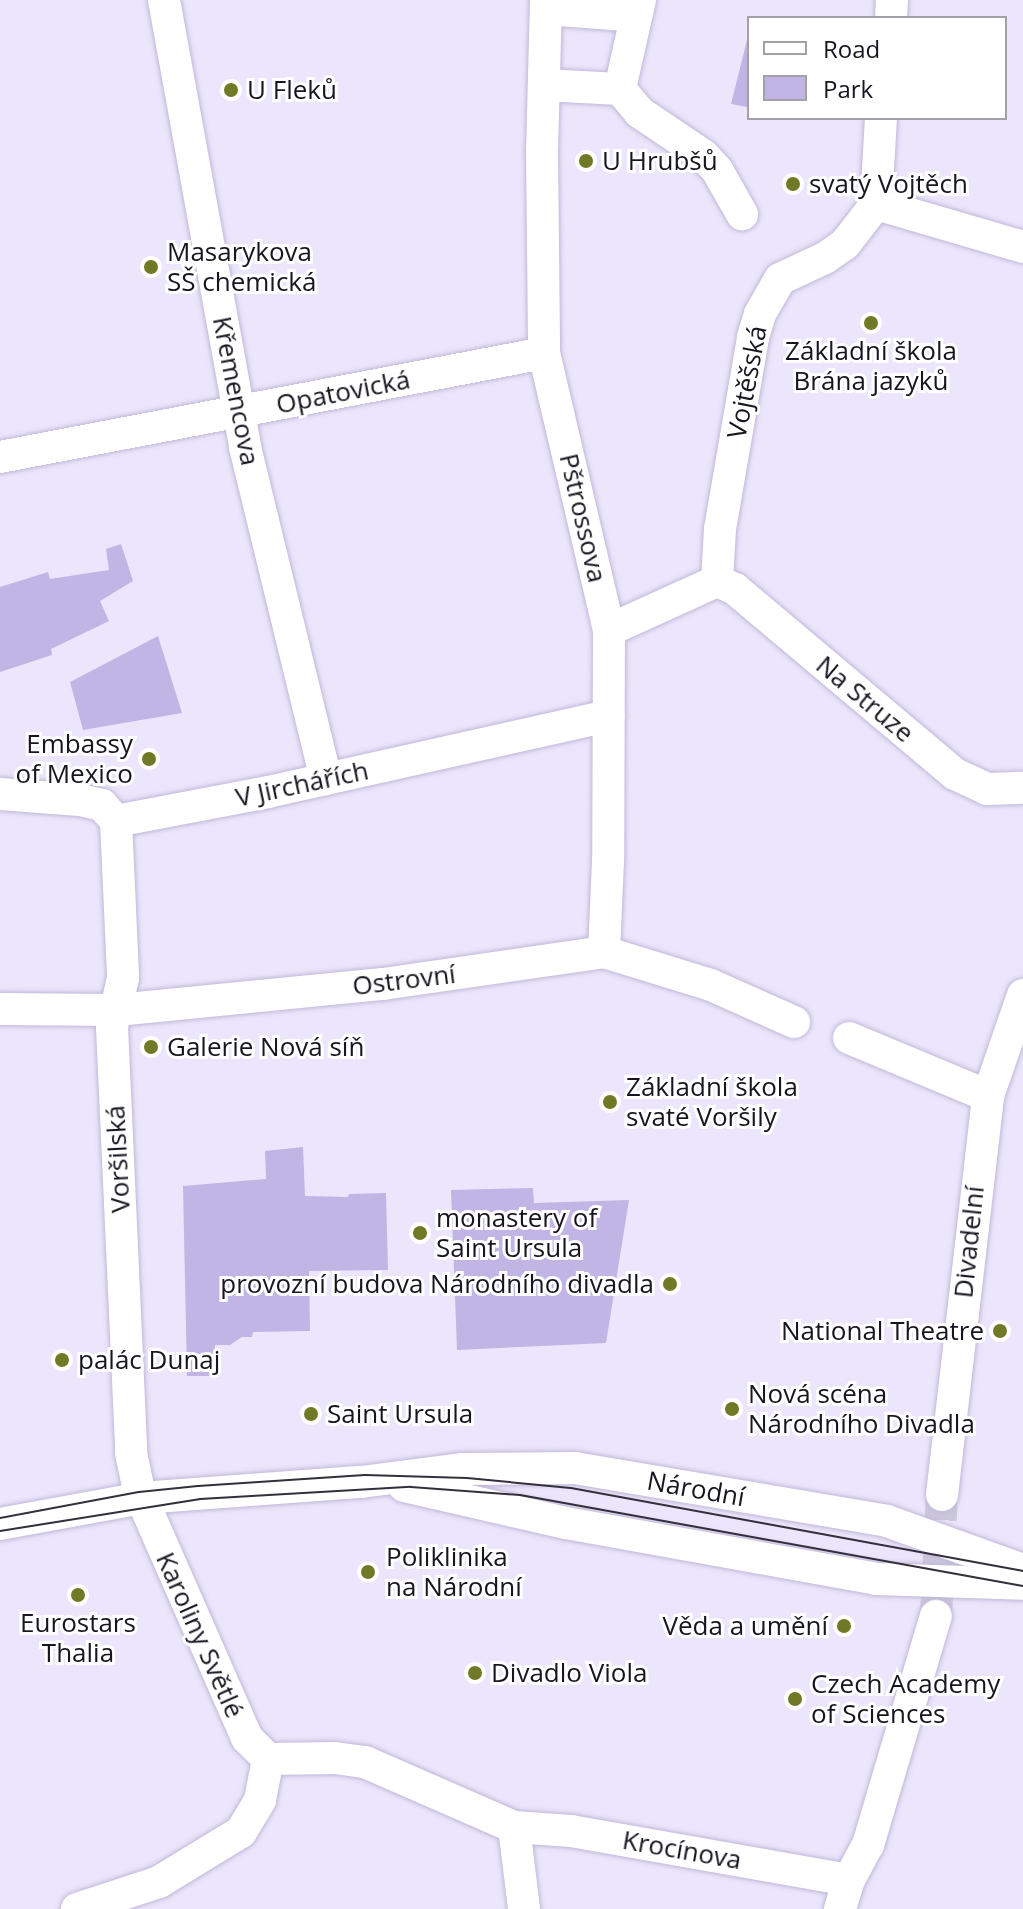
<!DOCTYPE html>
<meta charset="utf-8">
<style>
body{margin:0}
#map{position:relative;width:1023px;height:1909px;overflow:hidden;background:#ebe6fb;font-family:"Open Sans",sans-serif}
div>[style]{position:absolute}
.green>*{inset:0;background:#c0b5e5}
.street-tunnel>*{height:32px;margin-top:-16px;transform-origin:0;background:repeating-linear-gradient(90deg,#cbc7da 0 32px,transparent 0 48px)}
.roads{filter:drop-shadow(0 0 2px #c0b8d9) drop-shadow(0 0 2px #c0b8d9)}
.street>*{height:32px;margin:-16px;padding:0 16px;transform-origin:16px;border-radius:16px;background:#fff}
.tram>*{height:2px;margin:-1px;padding:0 1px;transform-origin:1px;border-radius:1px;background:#332f3c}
.dots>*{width:22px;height:22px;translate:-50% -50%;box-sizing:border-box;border:4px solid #fff;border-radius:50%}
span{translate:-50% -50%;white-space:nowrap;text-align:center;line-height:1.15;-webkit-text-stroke:6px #fff;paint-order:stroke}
.poi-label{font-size:26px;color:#181520}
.left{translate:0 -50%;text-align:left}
.right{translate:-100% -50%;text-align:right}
.street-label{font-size:26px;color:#181520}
.legend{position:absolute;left:747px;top:16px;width:260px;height:104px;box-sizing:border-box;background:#fff;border:2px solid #a3a1a6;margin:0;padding:10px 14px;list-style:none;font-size:24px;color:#181520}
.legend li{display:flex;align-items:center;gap:16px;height:40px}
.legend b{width:40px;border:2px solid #a3a1a6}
</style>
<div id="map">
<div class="green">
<div style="clip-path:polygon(749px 32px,749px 101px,747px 107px,731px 104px)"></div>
<div style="clip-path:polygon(121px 544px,133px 581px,100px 601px,109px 621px,51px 649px,52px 655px,0 672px,0 587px,48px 572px,50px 579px,109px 570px,106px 549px)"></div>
<div style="clip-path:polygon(158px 636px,182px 713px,83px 730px,70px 682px)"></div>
<div style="clip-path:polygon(303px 1147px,305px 1196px,348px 1197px,349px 1194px,386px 1193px,388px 1270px,309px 1271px,310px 1331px,253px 1332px,252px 1337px,242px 1337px,230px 1345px,215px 1345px,215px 1376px,187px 1376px,183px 1186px,266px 1179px,265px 1151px)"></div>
<div style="clip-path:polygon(533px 1188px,534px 1203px,629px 1200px,606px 1343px,457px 1350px,451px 1190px)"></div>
</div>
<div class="street-tunnel">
<div style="left:936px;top:1616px;width:121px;rotate:-87.2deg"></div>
</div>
<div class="roads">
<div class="street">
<div style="left:164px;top:0;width:454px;rotate:79.7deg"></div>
<div style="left:245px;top:447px;width:342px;rotate:76.3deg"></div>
<div style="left:546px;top:0;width:150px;rotate:91.5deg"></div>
<div style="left:542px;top:150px;width:203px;rotate:89.4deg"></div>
<div style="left:544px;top:353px;width:285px;rotate:76.8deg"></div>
<div style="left:609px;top:630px;width:231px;rotate:90.2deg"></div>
<div style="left:608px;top:861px;width:91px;rotate:92.5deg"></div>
<div style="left:640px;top:0;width:91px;rotate:102.7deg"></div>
<div style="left:620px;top:89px;width:30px;rotate:50deg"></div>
<div style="left:639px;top:112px;width:77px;rotate:33.9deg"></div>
<div style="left:703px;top:155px;width:21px;rotate:47deg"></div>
<div style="left:717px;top:170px;width:51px;rotate:60.4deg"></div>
<div style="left:546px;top:9px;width:90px;rotate:4.4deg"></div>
<div style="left:891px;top:18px;width:18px;rotate:-87deg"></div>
<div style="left:544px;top:85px;width:76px;rotate:3deg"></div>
<div style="left:876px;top:204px;width:153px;rotate:16.3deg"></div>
<div style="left:0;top:457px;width:554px;rotate:-10.82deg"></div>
<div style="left:717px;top:581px;width:52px;rotate:-86.7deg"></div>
<div style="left:720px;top:529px;width:195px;rotate:-80.2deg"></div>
<div style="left:753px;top:337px;width:24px;rotate:-73deg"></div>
<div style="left:760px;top:314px;width:40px;rotate:-60.3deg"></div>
<div style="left:780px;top:279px;width:50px;rotate:-25deg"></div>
<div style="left:825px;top:258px;width:24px;rotate:-35deg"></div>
<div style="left:845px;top:244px;width:51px;rotate:-52.2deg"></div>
<div style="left:876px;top:204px;width:86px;rotate:-86.7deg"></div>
<div style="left:717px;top:581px;width:20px;rotate:24deg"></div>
<div style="left:735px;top:589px;width:287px;rotate:40.1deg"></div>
<div style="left:955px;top:774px;width:35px;rotate:25deg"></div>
<div style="left:987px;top:789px;width:36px;rotate:-2deg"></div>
<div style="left:609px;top:630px;width:119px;rotate:-24.4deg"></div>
<div style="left:0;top:794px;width:80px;rotate:4.3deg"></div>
<div style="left:80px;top:800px;width:23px;rotate:13deg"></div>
<div style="left:102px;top:805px;width:21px;rotate:49deg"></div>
<div style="left:116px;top:821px;width:157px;rotate:87.4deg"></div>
<div style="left:123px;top:978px;width:50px;rotate:102.7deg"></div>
<div style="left:112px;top:1027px;width:426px;rotate:87.4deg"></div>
<div style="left:131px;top:1453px;width:40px;rotate:78deg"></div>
<div style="left:139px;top:1492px;width:269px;rotate:66.3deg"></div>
<div style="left:247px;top:1738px;width:30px;rotate:45deg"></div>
<div style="left:268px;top:1759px;width:67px;rotate:-0.9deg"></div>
<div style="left:335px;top:1758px;width:30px;rotate:8deg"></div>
<div style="left:365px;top:1762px;width:163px;rotate:23.6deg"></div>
<div style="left:514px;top:1827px;width:83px;rotate:83deg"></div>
<div style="left:116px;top:821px;width:155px;rotate:-10.8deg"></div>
<div style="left:268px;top:792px;width:349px;rotate:-12.6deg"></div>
<div style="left:0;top:1009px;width:117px;rotate:0.5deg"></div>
<div style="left:117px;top:1010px;width:267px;rotate:-5.6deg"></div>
<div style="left:383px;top:984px;width:223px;rotate:-8.2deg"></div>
<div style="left:604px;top:952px;width:112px;rotate:17.1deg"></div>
<div style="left:711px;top:985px;width:91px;rotate:24deg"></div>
<div style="left:849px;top:1038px;width:151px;rotate:22.6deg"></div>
<div style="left:404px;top:1486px;width:166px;rotate:12.9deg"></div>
<div style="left:566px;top:1523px;width:315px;rotate:10.2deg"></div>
<div style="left:876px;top:1579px;width:147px;rotate:1.9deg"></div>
<div style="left:942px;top:1495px;width:402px;rotate:-83.4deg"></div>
<div style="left:988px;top:1096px;width:107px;rotate:-70.9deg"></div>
<div style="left:0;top:1524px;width:143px;rotate:-10.4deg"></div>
<div style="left:141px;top:1498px;width:221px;rotate:-4.2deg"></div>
<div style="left:361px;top:1482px;width:103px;rotate:-7.3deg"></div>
<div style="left:463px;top:1469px;width:112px;rotate:-0.5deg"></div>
<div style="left:575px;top:1468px;width:316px;rotate:9.6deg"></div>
<div style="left:887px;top:1521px;width:145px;rotate:19.8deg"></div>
<div style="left:514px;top:1827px;width:57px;rotate:4deg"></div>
<div style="left:571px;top:1831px;width:282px;rotate:10deg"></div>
<div style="left:77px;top:1909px;width:86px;rotate:-18.2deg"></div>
<div style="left:159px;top:1882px;width:96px;rotate:-31.4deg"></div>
<div style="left:241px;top:1832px;width:37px;rotate:-59deg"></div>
<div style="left:260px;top:1800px;width:42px;rotate:-79deg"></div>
<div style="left:840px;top:1909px;width:30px;rotate:-73deg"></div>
<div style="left:849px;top:1880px;width:40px;rotate:-62deg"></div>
<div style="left:868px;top:1845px;width:239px;rotate:-73.5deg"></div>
</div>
</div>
<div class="tram">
<div style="left:0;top:1518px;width:141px;rotate:-10.6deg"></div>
<div style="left:139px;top:1492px;width:59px;rotate:-5.8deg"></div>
<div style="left:198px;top:1486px;width:167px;rotate:-3.8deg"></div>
<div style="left:365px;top:1475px;width:102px;rotate:1.7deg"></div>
<div style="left:467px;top:1478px;width:104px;rotate:5.5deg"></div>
<div style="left:571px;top:1488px;width:460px;rotate:10.4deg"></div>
<div style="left:0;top:1531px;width:203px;rotate:-9.1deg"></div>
<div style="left:200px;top:1499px;width:211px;rotate:-3.3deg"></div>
<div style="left:411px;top:1487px;width:109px;rotate:4.2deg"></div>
<div style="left:520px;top:1495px;width:511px;rotate:10.25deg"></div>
</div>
<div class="dots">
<div style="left:231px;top:90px;background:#707a26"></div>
<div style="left:586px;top:161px;background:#707a26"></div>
<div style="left:793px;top:184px;background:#707a26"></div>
<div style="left:151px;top:267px;background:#707a26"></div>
<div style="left:871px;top:323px;background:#707a26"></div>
<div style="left:149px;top:759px;background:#707a26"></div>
<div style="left:151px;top:1047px;background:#707a26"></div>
<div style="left:610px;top:1102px;background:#707a26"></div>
<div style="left:420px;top:1233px;background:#707a26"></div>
<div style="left:670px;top:1284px;background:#707a26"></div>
<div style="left:1000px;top:1331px;background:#707a26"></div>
<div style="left:62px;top:1360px;background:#707a26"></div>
<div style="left:732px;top:1409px;background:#707a26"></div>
<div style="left:311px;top:1414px;background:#707a26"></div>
<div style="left:368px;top:1572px;background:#707a26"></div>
<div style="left:78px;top:1595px;background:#707a26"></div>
<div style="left:844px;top:1626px;background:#707a26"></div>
<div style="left:475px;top:1673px;background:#707a26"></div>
<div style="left:795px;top:1699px;background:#707a26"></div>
</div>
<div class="poi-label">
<span class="left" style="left:247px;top:90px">U Fleků</span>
<span class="left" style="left:602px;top:161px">U Hrubšů</span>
<span class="left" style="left:809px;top:184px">svatý Vojtěch</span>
<span class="left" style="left:167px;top:267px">Masarykova<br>SŠ chemická</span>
<span style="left:871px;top:366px">Základní škola<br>Brána jazyků</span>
<span class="right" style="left:133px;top:759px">Embassy<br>of Mexico</span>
<span class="left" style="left:167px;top:1047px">Galerie Nová síň</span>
<span class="left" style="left:626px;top:1102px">Základní škola<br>svaté Voršily</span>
<span class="left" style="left:436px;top:1233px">monastery of<br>Saint Ursula</span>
<span class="right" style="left:654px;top:1284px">provozní budova Národního divadla</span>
<span class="right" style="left:984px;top:1331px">National Theatre</span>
<span class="left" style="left:78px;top:1360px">palác Dunaj</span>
<span class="left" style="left:748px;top:1409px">Nová scéna<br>Národního Divadla</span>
<span class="left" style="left:327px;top:1414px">Saint Ursula</span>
<span class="left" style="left:386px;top:1572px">Poliklinika<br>na Národní</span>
<span style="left:78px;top:1638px">Eurostars<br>Thalia</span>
<span class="right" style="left:828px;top:1626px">Věda a umění</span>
<span class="left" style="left:491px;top:1673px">Divadlo Viola</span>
<span class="left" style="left:811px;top:1699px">Czech Academy<br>of Sciences</span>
</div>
<div class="street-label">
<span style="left:747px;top:382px;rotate:-79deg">Vojtěšská</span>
<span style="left:236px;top:391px;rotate:79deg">Křemencova</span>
<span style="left:343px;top:392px;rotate:-11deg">Opatovická</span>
<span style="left:583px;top:518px;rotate:77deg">Pštrossova</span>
<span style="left:865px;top:699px;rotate:40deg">Na Struze</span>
<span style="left:302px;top:784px;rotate:-12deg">V Jirchářích</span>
<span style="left:404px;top:980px;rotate:-7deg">Ostrovní</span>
<span style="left:118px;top:1159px;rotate:-93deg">Voršilská</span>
<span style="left:969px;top:1242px;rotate:-84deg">Divadelní</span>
<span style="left:696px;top:1489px;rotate:10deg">Národní</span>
<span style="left:200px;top:1635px;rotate:66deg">Karoliny Světlé</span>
<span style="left:682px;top:1850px;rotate:10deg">Krocínova</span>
</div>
<ul class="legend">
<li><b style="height:10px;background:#fff"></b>Road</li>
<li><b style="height:22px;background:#c0b5e5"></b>Park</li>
</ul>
</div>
